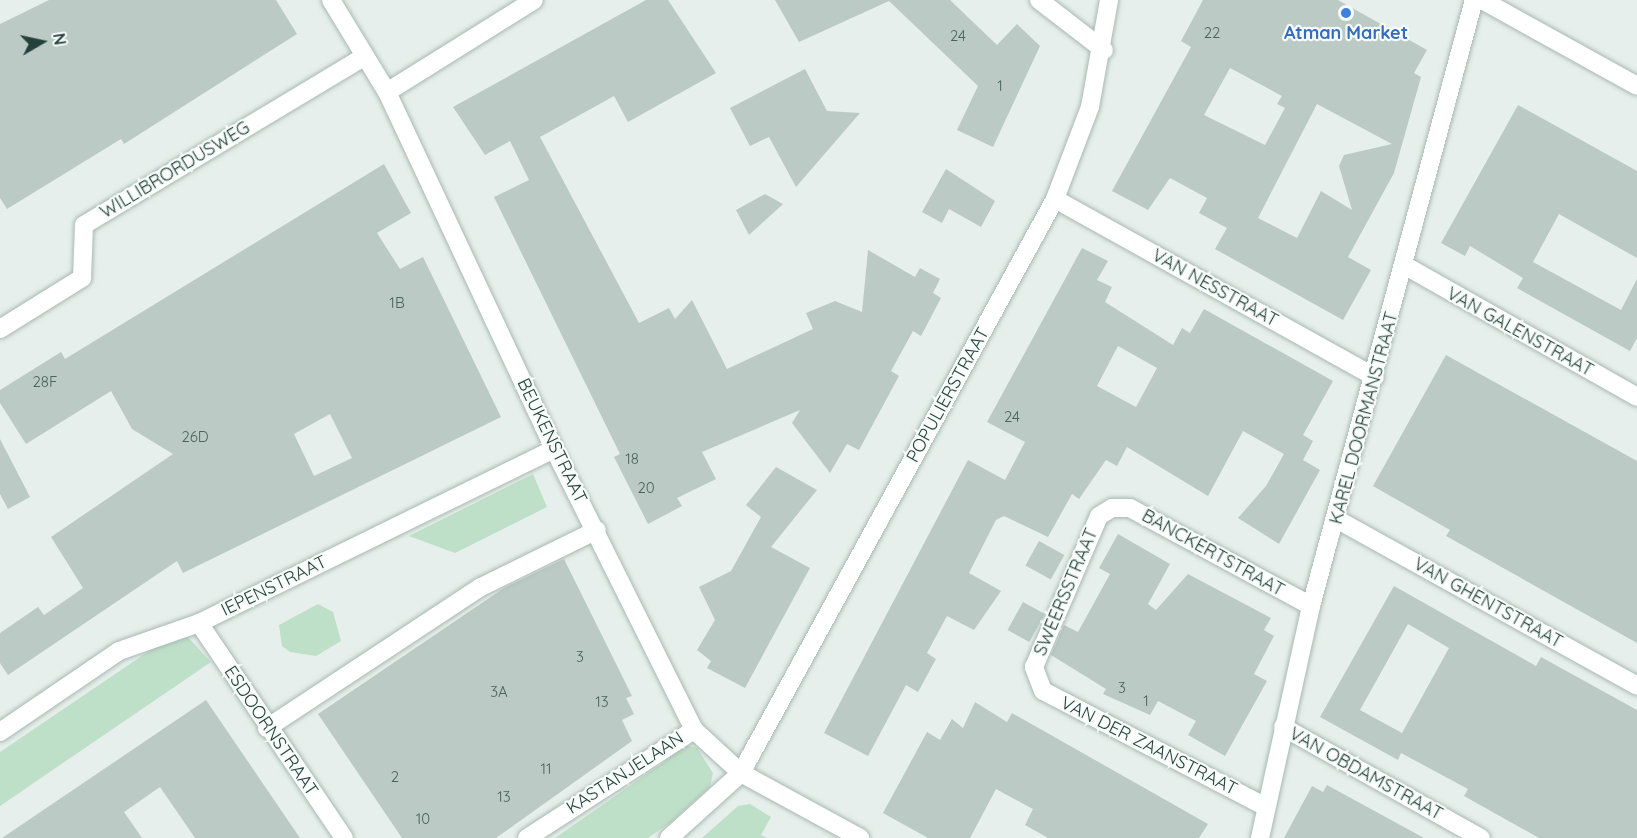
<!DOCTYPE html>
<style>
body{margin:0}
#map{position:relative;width:1637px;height:838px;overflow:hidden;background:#e6efeb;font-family:Quicksand,sans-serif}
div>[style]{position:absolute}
.green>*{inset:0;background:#bfe0c8}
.building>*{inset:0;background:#bbcac4;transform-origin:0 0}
.roads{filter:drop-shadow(0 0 2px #a8b8b2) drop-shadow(0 0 2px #a8b8b2)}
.minor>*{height:18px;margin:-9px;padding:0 9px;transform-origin:9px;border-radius:9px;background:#fff}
.dots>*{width:16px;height:16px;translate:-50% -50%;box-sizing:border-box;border:3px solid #f7fbf9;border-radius:50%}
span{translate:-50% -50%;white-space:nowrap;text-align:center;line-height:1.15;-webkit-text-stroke:4.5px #f7fbf9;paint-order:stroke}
.number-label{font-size:15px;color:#4a645c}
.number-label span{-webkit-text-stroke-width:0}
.shop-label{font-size:18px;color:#366cbe;font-weight:700}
.street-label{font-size:18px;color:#24423a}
.north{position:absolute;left:12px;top:12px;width:60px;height:60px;-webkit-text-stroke:4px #f7fbf9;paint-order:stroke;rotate:81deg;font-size:16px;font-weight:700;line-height:24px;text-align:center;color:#24423a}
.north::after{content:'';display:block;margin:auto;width:21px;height:27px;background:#24423a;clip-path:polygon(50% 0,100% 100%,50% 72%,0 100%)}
</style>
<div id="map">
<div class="green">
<div style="clip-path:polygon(533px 474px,547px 507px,455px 553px,409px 536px)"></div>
<div style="clip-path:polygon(318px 604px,333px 612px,341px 641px,316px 656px,290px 652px,282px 646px,279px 625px)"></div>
<div style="clip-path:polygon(185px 634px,211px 662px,0 806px,0 752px,152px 649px)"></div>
<div style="clip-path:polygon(685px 745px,697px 748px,713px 773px,710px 787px,671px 822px,648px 838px,555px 838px,667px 760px,664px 754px)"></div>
<div style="clip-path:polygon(750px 804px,771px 817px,761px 835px,767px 838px,702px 838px,738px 806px)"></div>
</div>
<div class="building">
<div style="clip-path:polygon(49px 0,276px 0,297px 34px,124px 144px,121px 139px,7px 209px,0 198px,0 24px)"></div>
<div style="clip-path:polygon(646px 0,668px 0,716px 73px,628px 122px,614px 96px,540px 137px,639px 323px,669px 308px,675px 319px,692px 300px,727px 369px,813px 329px,806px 313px,835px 301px,862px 312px,868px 250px,915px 277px,920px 268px,940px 279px,933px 293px,941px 298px,921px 336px,913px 331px,891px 371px,899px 376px,859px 450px,847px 444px,830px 473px,792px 423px,800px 410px,702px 452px,716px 479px,677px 498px,682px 506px,648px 524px,614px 457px,620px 454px,494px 197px,529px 180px,510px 141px,485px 155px,453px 107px)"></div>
<div style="clip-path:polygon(775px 0,950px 0,997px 45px,1017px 24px,1040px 46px,993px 147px,957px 130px,978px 86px,889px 1px,799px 42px)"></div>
<div style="clip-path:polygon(evenodd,1203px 0,1338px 0,1427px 50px,1414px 73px,1421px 77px,1394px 173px,1348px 257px,1371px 270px,1343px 320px,1215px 249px,1227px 228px,1199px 213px,1207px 198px,1170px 178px,1148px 210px,1112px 191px,1191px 47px,1181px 41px,1203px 0,1230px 68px,1282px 96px,1277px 104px,1285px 108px,1265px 145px,1204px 115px,1230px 68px,1203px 0,1317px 104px,1392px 144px,1344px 155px,1339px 166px,1352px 210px,1321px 191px,1297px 238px,1258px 218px,1317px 104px)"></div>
<div style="clip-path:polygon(805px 69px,827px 111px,860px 113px,796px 187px,769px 137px,750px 146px,730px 108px)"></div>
<div style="clip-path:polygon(1518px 105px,1637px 171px,1637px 258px,1559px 214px,1533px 262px,1621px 310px,1637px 279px,1637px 338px,1630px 351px,1517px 288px,1523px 278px,1470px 246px,1465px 256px,1441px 243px)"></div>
<div style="clip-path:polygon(evenodd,384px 164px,411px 213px,377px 233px,400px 269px,423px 257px,501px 417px,183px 573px,177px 561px,8px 675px,0 663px,0 633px,38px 607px,44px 615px,83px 588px,51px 537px,173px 454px,132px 429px,111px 391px,26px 444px,0 403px,0 390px,61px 352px,65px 359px,384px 164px,330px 414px,352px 458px,314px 476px,294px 434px,330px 414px)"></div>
<div style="clip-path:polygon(946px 169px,995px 201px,981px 227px,949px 209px,942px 223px,922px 212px)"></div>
<div style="clip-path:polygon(765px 194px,783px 204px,749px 235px,736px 210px)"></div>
<div style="clip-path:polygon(evenodd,1082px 248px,1108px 261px,1097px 280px,1112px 287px,1105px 302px,1173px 345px,1182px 328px,1190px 333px,1204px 309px,1333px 381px,1303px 435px,1313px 441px,1303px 460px,1320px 470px,1279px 544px,1238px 518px,1266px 486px,1284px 454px,1243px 431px,1208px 496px,1127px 447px,1117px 466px,1106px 460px,1079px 499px,1072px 494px,1048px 537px,1004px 516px,996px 520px,969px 573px,1001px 591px,974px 630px,947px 616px,927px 653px,936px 659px,918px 692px,906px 685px,868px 756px,824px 733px,968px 460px,1005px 480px,1025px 442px,987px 422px,1082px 248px,1118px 346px,1157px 368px,1136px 407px,1097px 386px,1118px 346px)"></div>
<div style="clip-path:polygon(1446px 355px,1637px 461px,1637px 643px,1446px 536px,1450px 530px,1373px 486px)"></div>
<div style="clip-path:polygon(0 439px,30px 497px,8px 509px,0 494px)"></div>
<div style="clip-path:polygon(776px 467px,817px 490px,771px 547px,810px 568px,745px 688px,707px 668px,711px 661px,697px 650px,715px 620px,699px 587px,731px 571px,761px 517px,746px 505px)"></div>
<div style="clip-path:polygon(1118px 534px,1170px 564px,1148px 604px,1156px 610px,1188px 574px,1271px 618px,1264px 630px,1274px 636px,1254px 674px,1267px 681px,1225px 756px,1188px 735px,1196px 721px,1158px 701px,1150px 715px,1103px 694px,1106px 689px,1051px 655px,1064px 625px,1078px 632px,1110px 574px,1099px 568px)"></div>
<div style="left:1039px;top:541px;width:29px;height:28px;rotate:29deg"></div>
<div style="clip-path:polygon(564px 559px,632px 696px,626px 698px,634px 714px,622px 720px,632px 741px,496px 838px,402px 838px,318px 714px,504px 588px)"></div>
<div style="clip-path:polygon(evenodd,1394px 586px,1536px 666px,1541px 657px,1637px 710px,1637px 838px,1539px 838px,1464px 796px,1468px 789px,1401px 753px,1398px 760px,1320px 717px,1394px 586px,1408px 624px,1449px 648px,1402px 733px,1360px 710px,1408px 624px)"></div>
<div style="left:1023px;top:602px;width:25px;height:32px;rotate:29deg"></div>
<div style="clip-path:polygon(206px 700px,300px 838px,195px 838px,160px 787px,124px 812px,142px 838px,2px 838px)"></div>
<div style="clip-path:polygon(975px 702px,1007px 722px,1012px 713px,1208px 824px,1199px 838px,1048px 838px,1025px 825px,1033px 809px,996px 789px,970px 838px,928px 838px,883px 813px,927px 732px,940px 740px,952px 719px,963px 728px)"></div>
<div style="clip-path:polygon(1327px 785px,1424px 838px,1284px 838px,1312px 786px,1323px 792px)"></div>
</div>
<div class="roads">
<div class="minor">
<div style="left:331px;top:0;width:108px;rotate:58.7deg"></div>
<div style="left:387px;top:92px;width:394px;rotate:64.9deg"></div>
<div style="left:554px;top:449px;width:314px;rotate:63.5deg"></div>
<div style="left:694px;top:730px;width:64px;rotate:42.5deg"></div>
<div style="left:741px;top:773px;width:136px;rotate:28.6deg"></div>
<div style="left:1039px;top:0;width:82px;rotate:37.6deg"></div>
<div style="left:1482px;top:0;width:177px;rotate:29deg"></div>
<div style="left:387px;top:92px;width:173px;rotate:-32deg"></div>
<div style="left:1055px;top:199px;width:366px;rotate:29.1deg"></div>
<div style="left:1404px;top:265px;width:268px;rotate:29.5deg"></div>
<div style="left:0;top:329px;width:97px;rotate:-31.9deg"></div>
<div style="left:82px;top:278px;width:53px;rotate:-87.8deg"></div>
<div style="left:84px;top:225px;width:327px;rotate:-31deg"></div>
<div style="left:1338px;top:520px;width:342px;rotate:29deg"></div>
<div style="left:199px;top:623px;width:259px;rotate:56deg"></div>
<div style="left:1283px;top:727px;width:227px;rotate:29.3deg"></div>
<div style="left:267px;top:728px;width:256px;rotate:-33.4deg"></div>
<div style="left:481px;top:587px;width:129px;rotate:-26.2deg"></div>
<div style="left:0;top:732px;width:144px;rotate:-34.2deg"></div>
<div style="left:119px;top:651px;width:85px;rotate:-19.3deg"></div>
<div style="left:199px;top:623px;width:395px;rotate:-26.1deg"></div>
<div style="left:1266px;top:807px;width:251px;rotate:-152.5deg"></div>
<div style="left:1043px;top:691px;width:26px;rotate:-111deg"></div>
<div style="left:1034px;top:667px;width:164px;rotate:-66.7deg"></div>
<div style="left:1099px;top:516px;width:15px;rotate:-32deg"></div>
<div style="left:1112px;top:508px;width:18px"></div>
<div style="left:1130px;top:508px;width:206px;rotate:28.4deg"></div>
<div style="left:527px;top:838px;width:199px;rotate:-32.9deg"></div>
<div style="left:669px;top:838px;width:97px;rotate:-42.1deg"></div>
<div style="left:741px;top:773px;width:654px;rotate:-61.32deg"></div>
<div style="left:1055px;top:199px;width:98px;rotate:-69.2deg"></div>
<div style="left:1090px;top:107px;width:109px;rotate:-79.9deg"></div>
<div style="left:1260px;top:838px;width:238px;rotate:-77.6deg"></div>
<div style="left:1311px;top:606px;width:628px;rotate:-74.95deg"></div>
</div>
</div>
<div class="dots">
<div style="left:1346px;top:13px;background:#3f7fe0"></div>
</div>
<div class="number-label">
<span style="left:1212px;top:33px">22</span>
<span style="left:958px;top:36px">24</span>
<span style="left:1000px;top:86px">1</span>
<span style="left:397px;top:303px">1B</span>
<span style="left:45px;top:382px">28F</span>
<span style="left:1012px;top:417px">24</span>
<span style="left:195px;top:437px">26D</span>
<span style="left:632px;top:459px">18</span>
<span style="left:646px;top:488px">20</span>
<span style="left:580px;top:657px">3</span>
<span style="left:1122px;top:688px">3</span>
<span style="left:499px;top:692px">3A</span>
<span style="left:1146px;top:701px">1</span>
<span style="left:602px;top:702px">13</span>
<span style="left:546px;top:769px">11</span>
<span style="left:395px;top:777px">2</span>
<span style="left:504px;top:797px">13</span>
<span style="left:423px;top:819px">10</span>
</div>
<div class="shop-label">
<span style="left:1346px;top:33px">Atman Market</span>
</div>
<div class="street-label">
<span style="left:175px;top:170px;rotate:-31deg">WILLIBRORDUSWEG</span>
<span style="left:1215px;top:288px;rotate:29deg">VAN NESSTRAAT</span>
<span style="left:1520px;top:332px;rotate:29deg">VAN GALENSTRAAT</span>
<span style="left:948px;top:395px;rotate:-61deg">POPULIERSTRAAT</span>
<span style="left:1364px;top:418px;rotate:-75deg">KAREL DOORMANSTRAAT</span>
<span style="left:552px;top:441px;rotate:64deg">BEUKENSTRAAT</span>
<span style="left:1213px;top:553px;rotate:29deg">BANCKERTSTRAAT</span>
<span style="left:274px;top:586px;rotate:-26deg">IEPENSTRAAT</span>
<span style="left:1066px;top:592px;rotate:-67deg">SWEERSSTRAAT</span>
<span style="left:1488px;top:603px;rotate:29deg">VAN GHENTSTRAAT</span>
<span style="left:271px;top:731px;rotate:56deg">ESDOORNSTRAAT</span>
<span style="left:1149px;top:746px;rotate:27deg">VAN DER ZAANSTRAAT</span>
<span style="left:625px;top:773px;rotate:-33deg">KASTANJELAAN</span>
<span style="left:1366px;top:774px;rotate:29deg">VAN OBDAMSTRAAT</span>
</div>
<div class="north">N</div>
</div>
